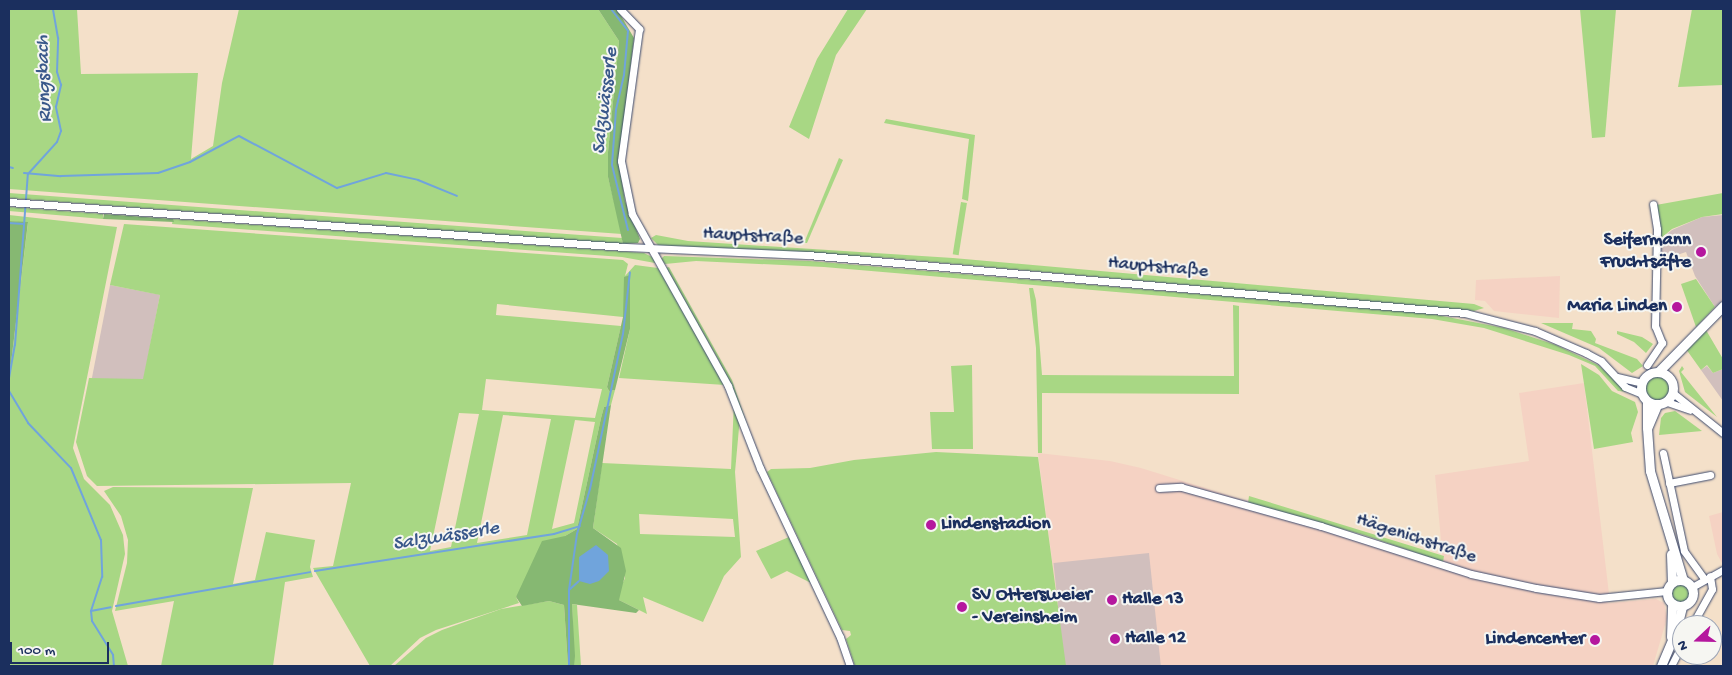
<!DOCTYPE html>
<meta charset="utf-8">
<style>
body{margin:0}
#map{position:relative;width:1732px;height:675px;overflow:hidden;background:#f4e0c9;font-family:"Gochi Hand",sans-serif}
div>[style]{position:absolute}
.built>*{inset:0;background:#f5d2c3}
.industrial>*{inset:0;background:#d1bfbd;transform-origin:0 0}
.green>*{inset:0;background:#a8d784;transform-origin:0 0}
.round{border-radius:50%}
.forest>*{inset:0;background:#86b872}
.water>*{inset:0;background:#70a4dc}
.stream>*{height:2px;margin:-1px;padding:0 1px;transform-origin:1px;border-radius:1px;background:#70a4dc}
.roads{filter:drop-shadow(0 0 1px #3c4a6e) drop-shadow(0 0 1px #3c4a6e)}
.minor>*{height:7px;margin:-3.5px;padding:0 3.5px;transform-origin:3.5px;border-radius:3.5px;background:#fff}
.major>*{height:9px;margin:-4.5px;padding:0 4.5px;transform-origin:4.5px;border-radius:4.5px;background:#fff}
.major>.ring{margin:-4.5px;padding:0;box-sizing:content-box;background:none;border:9px solid #fff;border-radius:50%}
.dots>*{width:14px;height:14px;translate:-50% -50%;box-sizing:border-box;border:2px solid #f6f6f2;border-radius:50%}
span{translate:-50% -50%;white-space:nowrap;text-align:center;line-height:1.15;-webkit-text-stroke:4px #f6f6f2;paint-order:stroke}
.street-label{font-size:19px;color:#1b2f5e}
.poi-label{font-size:19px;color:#1b2f5e;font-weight:700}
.right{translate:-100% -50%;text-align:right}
.left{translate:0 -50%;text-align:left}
.water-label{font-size:20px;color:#39588a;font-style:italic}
.frame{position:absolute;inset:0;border:10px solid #1b2f5e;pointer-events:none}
.north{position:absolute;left:1672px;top:615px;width:50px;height:50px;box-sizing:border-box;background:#f6f6f2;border:1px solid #9ea6b7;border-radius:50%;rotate:249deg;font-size:14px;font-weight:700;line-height:20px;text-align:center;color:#1b2f5e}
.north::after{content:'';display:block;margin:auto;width:18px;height:22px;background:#b5179e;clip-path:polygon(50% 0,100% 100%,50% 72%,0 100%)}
.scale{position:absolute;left:10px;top:642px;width:99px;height:22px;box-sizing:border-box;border:2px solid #1b2f5e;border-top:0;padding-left:6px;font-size:15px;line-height:18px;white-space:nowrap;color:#1b2f5e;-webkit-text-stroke:4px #f6f6f2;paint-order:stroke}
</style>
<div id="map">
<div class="built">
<div style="clip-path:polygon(1560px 276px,1559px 318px,1494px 311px,1485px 301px,1475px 300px,1476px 280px)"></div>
<div style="clip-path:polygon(1584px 383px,1609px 594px,1585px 597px,1609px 603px,1656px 599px,1664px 603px,1667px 618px,1653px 666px,1066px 666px,1038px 453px,1110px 461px,1141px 468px,1443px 562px,1435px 475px,1529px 461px,1519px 393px)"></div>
<div style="clip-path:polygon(1723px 512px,1723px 565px,1717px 554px,1709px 516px)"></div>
</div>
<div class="industrial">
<div style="clip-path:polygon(1723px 215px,1723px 300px,1715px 307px,1695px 276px,1686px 252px,1659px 261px,1660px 240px,1672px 230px,1702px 217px)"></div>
<div style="left:110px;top:285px;width:51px;height:95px;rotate:11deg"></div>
<div style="clip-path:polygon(1707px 366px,1713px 373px,1723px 369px,1723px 401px,1701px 370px)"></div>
<div style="left:1149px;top:553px;width:114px;height:96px;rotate:84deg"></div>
</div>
<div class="green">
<div style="clip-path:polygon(9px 9px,77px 9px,81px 74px,198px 73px,191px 159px,213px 146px,222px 83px,239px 9px,598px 9px,619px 41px,608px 152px,608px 177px,622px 234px,9px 189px)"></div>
<div style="clip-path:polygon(848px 9px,867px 9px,836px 55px,809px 139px,789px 127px,817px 59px)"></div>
<div style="clip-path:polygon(1580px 9px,1616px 9px,1605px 137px,1592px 138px)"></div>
<div style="clip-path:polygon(1692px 9px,1723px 9px,1723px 85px,1678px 87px)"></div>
<div style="clip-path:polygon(886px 119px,975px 135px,968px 201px,962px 199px,969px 139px,884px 123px)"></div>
<div style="clip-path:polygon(839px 158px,843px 160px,807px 243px,804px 243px)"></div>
<div style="clip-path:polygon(9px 193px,622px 238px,623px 244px,9px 198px)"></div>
<div style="clip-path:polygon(1723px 193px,1723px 214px,1702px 217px,1672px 229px,1660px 239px,1656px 205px)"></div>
<div style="left:961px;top:202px;width:6px;height:53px;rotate:9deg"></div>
<div style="clip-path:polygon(9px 207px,103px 214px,103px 219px,9px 211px)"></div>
<div style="clip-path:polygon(9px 215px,117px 227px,73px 448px,84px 479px,110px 505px,123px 535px,125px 554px,112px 611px,128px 666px,9px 666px,9px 380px,28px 223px,9px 221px)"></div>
<div style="clip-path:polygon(173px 219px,644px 253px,654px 258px,655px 263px,622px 257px,172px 224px)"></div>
<div style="clip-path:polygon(evenodd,124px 224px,623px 260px,628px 264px,625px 276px,635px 265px,658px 268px,725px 385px,619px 378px,630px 329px,625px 301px,623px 317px,497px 304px,496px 315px,621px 326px,607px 387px,609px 391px,615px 390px,611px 405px,604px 407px,601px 418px,577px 529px,565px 536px,516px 597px,519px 603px,436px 630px,420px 638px,390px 666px,370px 666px,313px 568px,333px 566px,351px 483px,97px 486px,87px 476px,76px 442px,89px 378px,143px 379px,160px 295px,110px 285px,124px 224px,486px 379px,602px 389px,595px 418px,482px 410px,486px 379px,124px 224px,459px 413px,479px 414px,451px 547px,430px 551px,459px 413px,124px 224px,503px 415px,551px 419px,527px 535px,477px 543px,503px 415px,124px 224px,575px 420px,595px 422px,574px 523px,552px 529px,575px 420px)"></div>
<div style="clip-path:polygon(656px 235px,688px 241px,953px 258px,1474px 304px,1484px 308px,1474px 311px,889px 258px,659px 246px,651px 238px)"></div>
<div style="clip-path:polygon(664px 256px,810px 261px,1432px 314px,1504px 328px,1556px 345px,1598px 365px,1629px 392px,1618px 391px,1595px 366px,1569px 355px,1484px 328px,1432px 319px,824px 267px,696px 261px,665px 264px,661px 259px)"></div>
<div style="clip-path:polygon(669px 267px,732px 380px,748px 427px,718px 359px,665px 268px)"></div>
<div style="clip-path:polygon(1696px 279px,1715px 307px,1696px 327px,1681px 284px)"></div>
<div style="clip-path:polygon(1029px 288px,1033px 288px,1036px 300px,1042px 375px,1234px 376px,1233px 305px,1239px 306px,1239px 394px,1042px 393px,1042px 453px,1038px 453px,1036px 348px)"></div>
<div style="clip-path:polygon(1541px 323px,1573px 323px,1572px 329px,1591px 331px,1596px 339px,1595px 343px,1637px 359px,1643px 366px,1632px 373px,1599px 348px)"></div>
<div style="clip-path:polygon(1706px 330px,1723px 359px,1723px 369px,1713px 373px,1707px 365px,1701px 370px,1686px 349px)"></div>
<div style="clip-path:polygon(1617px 331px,1642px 337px,1653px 344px,1646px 353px,1634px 342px,1617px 334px)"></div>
<div style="clip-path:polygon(1581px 364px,1599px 375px,1612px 391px,1635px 402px,1638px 412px,1631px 433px,1633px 442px,1594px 449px)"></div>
<div style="clip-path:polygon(972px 365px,973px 449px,932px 449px,930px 412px,954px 412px,951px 366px)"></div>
<div style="clip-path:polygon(1682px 366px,1684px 369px,1681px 372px,1717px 417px,1685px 392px,1679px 371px)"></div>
<div class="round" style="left:1644px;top:375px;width:26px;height:26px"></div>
<div style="clip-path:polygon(evenodd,734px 402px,740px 417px,735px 472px,741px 557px,724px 576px,703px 622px,643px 597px,647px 614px,619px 600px,618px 593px,625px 578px,617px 544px,593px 528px,602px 463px,731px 469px,734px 402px,639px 514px,733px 519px,735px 537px,640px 534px,639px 514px)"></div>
<div style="clip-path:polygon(1675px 411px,1702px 431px,1659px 435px,1661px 418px,1665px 413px)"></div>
<div style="clip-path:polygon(936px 452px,1038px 457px,1066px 666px,855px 666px,846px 639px,851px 635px,850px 631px,842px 630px,767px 472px,771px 469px,810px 468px,854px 460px)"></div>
<div style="clip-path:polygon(113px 487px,253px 488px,233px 584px,255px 580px,266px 532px,315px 540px,310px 567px,313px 577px,285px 582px,273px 666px,161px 666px,174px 601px,115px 611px,127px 563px,128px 540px,121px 516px,104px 491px)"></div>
<div style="clip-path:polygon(1249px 496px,1444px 556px,1443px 562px,1364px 535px,1248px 503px)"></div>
<div style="clip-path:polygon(789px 537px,813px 584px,787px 571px,771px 579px,756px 551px)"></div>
<div class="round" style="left:1670px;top:583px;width:20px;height:20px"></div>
<div style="clip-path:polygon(549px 601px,564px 605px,568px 666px,394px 666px,426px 638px,442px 630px,501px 609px)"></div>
<div style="clip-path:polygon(572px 604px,577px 605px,581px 666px,574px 666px)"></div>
</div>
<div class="forest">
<div style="clip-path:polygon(598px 9px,617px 9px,634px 38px,619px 163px,625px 201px,640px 239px,638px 243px,623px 244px,608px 177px,608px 152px,619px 41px)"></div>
<div style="clip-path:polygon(104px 214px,173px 219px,174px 222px,103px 219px)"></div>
<div style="clip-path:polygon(9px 221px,28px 222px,9px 380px)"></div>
<div style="clip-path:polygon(630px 275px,630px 329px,615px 390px,609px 391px,607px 387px,623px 317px,624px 277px)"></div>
<div style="clip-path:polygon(611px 405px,593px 528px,621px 548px,626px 571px,619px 600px,639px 610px,636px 613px,572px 604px,575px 656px,574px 666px,568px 666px,564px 605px,549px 601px,522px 606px,516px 597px,542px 541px,565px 536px,577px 529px,601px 418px,604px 407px)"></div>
</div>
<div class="water">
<div style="clip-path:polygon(596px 545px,608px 555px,609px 571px,599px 581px,590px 584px,579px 581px,579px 557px)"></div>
</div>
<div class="stream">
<div style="left:611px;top:9px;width:28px;rotate:52deg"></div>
<div style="left:628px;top:31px;width:44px;rotate:95.2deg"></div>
<div style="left:624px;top:75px;width:36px;rotate:103deg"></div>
<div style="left:616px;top:110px;width:55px;rotate:94.2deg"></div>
<div style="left:612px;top:165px;width:67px;rotate:76.2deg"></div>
<div style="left:9px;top:167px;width:4px;rotate:14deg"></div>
<div style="left:24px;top:173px;width:37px;rotate:5deg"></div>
<div style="left:61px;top:176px;width:97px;rotate:-1.8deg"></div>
<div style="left:158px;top:173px;width:34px;rotate:-19deg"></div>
<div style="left:190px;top:162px;width:55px;rotate:-28deg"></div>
<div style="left:239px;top:136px;width:111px;rotate:28deg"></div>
<div style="left:337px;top:188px;width:51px;rotate:-17deg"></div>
<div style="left:386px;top:173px;width:33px;rotate:12deg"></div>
<div style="left:418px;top:180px;width:42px;rotate:22.3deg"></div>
<div style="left:9px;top:223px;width:15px;rotate:4deg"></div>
<div style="left:9px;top:378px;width:34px;rotate:-80deg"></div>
<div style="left:15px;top:345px;width:171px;rotate:-85.7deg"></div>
<div style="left:28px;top:174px;width:43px;rotate:-47.8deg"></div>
<div style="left:57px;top:142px;width:12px;rotate:-70deg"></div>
<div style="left:61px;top:131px;width:25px;rotate:-102deg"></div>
<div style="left:56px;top:107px;width:23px;rotate:-77deg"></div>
<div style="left:61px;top:85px;width:14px;rotate:-107deg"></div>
<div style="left:57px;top:72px;width:34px;rotate:-88deg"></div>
<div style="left:58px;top:38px;width:29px;rotate:-100deg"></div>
<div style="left:9px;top:391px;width:37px;rotate:59deg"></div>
<div style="left:28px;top:423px;width:62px;rotate:46.3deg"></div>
<div style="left:71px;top:468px;width:78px;rotate:67.4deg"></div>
<div style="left:101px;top:540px;width:37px;rotate:88deg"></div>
<div style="left:102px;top:577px;width:36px;rotate:108deg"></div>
<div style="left:91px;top:611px;width:10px;rotate:84deg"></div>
<div style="left:92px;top:621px;width:40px;rotate:58deg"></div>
<div style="left:113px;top:655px;width:11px;rotate:85deg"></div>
<div style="left:315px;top:571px;width:242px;rotate:-8.8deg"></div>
<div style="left:554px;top:534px;width:27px;rotate:-17deg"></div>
<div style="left:569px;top:590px;width:13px;rotate:-42deg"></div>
<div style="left:116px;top:606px;width:197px;rotate:-9.9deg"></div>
<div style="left:91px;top:611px;width:20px;rotate:-11deg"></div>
<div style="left:569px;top:666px;width:76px;rotate:-90deg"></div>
<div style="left:569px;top:590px;width:57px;rotate:-81.9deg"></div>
<div style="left:577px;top:534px;width:47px;rotate:-73.9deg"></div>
<div style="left:590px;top:489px;width:158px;rotate:-78deg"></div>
<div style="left:623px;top:334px;width:62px;rotate:-83.6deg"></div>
</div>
<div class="roads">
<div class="minor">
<div style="left:620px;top:9px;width:28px;rotate:46deg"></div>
<div style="left:639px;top:29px;width:133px;rotate:97.8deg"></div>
<div style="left:621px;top:161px;width:54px;rotate:78.3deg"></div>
<div style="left:632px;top:214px;width:197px;rotate:60.8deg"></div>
<div style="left:728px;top:386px;width:88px;rotate:68.7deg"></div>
<div style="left:760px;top:468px;width:187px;rotate:64.7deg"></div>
<div style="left:840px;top:637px;width:31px;rotate:71deg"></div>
<div style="left:9px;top:202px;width:617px;rotate:4.18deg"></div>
<div style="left:624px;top:247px;width:184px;rotate:2.5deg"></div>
<div style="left:808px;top:255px;width:660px;rotate:5.04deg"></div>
<div style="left:1465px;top:313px;width:72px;rotate:14.4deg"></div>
<div style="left:1535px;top:331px;width:56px;rotate:23.3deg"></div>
<div style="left:1586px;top:353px;width:17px;rotate:28deg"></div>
<div style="left:1601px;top:361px;width:35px;rotate:47deg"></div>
<div style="left:1625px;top:387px;width:18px;rotate:22deg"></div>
<div style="left:1647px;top:365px;width:27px;rotate:-56deg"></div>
<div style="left:1662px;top:343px;width:18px;rotate:-112deg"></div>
<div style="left:1655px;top:326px;width:97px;rotate:-88.8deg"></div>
<div style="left:1657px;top:229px;width:25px;rotate:-99deg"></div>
<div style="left:1617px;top:377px;width:26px;rotate:13deg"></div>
<div style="left:1673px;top:393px;width:64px;rotate:38.7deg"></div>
<div style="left:1667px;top:402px;width:24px;rotate:19deg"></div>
<div style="left:1663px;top:453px;width:100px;rotate:77.9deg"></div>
<div style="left:1684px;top:551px;width:34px;rotate:54deg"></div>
<div style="left:1669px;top:483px;width:42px;rotate:-11deg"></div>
<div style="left:1159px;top:488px;width:22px;rotate:-3deg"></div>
<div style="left:1181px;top:487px;width:145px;rotate:15.6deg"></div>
<div style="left:1321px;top:526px;width:157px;rotate:17.7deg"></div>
<div style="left:1471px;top:574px;width:66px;rotate:12.2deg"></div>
<div style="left:1536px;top:588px;width:64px;rotate:9deg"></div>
<div style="left:1599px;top:598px;width:68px;rotate:-5.9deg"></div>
<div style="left:1692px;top:587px;width:35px;rotate:-29deg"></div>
<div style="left:1692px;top:625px;width:41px;rotate:-60.9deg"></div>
<div style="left:1712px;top:589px;width:13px;rotate:-99deg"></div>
<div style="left:1671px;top:666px;width:25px;rotate:-63deg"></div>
</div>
<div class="major">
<div class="ring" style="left:1641px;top:372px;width:23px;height:23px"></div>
<div style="left:1658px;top:372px;width:93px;rotate:-45.4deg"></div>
<div style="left:1657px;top:405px;width:25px;rotate:113deg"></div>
<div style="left:1647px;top:428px;width:43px;rotate:86deg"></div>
<div style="left:1650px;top:471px;width:114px;rotate:73.2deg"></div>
<div style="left:1647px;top:426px;width:24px;rotate:-90deg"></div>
<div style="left:1671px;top:554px;width:28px;rotate:88deg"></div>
<div class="ring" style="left:1667px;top:580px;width:17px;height:17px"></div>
<div style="left:1671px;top:637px;width:33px;rotate:-88deg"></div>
<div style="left:1661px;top:666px;width:38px;rotate:-67deg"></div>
<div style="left:1676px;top:631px;width:25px;rotate:-76deg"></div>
</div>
</div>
<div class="dots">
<div style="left:1701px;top:252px;background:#b5179e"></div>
<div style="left:1677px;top:307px;background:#b5179e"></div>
<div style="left:931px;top:525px;background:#b5179e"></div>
<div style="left:1112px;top:600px;background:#b5179e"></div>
<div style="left:962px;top:607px;background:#b5179e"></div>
<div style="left:1115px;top:639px;background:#b5179e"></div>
<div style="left:1595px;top:640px;background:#b5179e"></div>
</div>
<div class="street-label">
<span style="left:753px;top:237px;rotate:3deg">Hauptstraße</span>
<span style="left:1158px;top:268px;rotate:5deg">Hauptstraße</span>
<span style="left:1416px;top:539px;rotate:18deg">Hägenichstraße</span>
</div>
<div class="poi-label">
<span class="right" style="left:1691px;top:252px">Seifermann<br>Fruchtsäfte</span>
<span class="right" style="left:1667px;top:307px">Maria Linden</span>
<span class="left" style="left:941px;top:525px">Lindenstadion</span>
<span class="left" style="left:972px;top:607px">SV Ottersweier<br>- Vereinsheim</span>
<span class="left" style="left:1122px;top:600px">Halle 13</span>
<span class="left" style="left:1125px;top:639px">Halle 12</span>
<span class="right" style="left:1585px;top:640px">Lindencenter</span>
</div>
<div class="water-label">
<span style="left:45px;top:79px;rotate:-92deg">Rungsbach</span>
<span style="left:606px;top:101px;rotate:-83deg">Salzwässerle</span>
<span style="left:446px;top:537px;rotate:-9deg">Salzwässerle</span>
</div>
<div class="frame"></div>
<div class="north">N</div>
<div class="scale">100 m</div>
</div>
